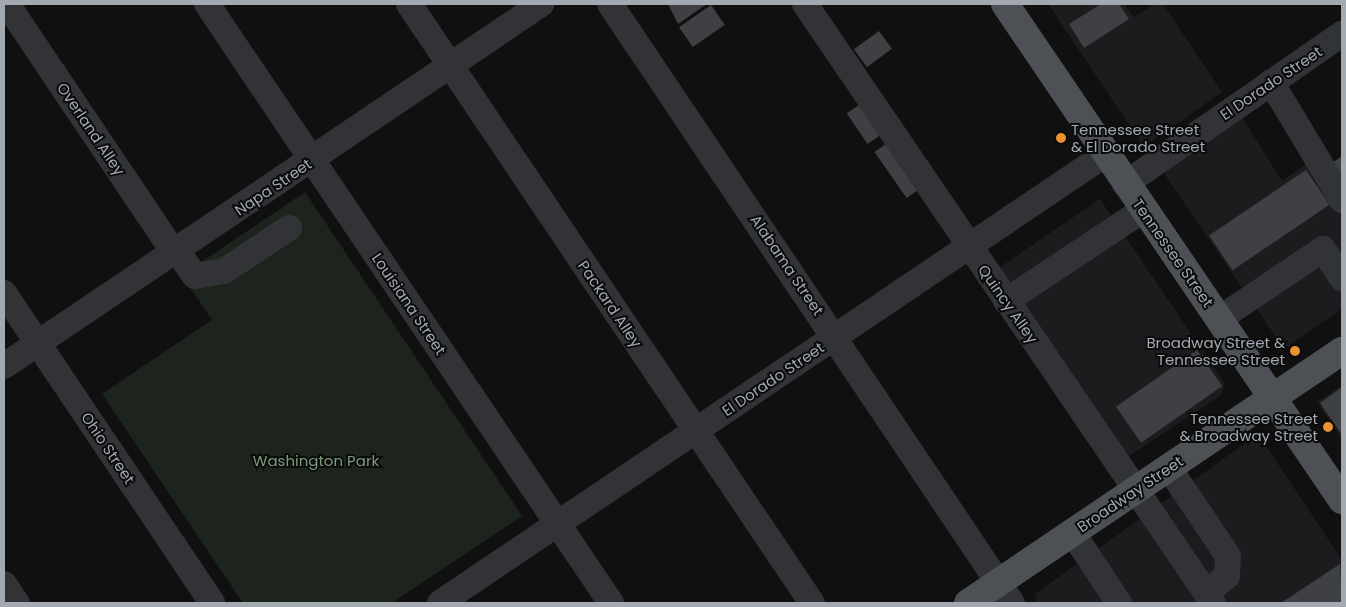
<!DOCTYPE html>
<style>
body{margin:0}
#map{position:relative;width:1346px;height:607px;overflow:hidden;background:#101011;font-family:Poppins,sans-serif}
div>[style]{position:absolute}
.built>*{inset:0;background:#1c1c1e}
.green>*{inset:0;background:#1d241d}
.building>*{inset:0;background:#3f4044;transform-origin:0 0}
.minor>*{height:26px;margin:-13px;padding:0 13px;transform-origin:13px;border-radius:13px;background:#313336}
.major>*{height:28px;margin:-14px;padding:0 14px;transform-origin:14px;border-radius:14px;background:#4d5055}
.dots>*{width:14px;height:14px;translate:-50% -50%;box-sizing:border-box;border:2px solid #0b0b0c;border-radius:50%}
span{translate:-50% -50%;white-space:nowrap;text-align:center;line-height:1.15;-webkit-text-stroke:4px #0b0b0c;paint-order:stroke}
.street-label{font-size:15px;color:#a2a9b1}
.poi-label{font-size:15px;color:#a2a9b1}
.left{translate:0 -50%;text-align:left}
.right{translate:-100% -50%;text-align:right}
.park-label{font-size:15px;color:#7c9c79}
.frame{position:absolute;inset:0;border:5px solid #a2a9b1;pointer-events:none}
</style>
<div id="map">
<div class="built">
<div style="clip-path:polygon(1048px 4px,1124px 4px,1134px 17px,1155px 4px,1163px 4px,1222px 92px,1144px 147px)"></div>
<div style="clip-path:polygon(1240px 114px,1282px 181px,1309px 162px,1342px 214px,1342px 309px,1288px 346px,1282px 346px,1165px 175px,1168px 162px)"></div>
<div style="clip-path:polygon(1100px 199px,1225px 384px,1221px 395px,1126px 458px,997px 269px)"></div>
<div style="clip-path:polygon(1342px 385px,1342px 439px,1317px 402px)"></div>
<div style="clip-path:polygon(1258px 434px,1342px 560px,1342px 603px,1036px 603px,1035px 594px)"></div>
</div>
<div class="green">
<div style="clip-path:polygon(305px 192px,522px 516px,392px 603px,243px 603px,102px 394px,212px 320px,182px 275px)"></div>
</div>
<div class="building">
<div style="clip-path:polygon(668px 4px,707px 4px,678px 24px)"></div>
<div style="clip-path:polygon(1101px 4px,1119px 4px,1129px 19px,1084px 48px,1069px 24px)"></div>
<div style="left:711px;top:5px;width:24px;height:39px;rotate:55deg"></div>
<div style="left:879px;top:31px;width:22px;height:31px;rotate:54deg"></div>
<div style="left:865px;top:101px;width:37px;height:22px;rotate:56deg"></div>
<div style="left:886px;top:144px;width:56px;height:14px;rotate:55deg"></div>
<div style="clip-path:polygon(1342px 156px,1342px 191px,1326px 167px)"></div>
<div style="left:1306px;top:170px;width:42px;height:117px;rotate:56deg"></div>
<div style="left:1197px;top:350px;width:44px;height:99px;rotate:55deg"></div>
<div style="clip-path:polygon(1342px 387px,1342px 435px,1320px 403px)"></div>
<div style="clip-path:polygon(1340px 564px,1342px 603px,1281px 603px)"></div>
</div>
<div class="minor">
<div style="left:7px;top:4px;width:301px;rotate:56.1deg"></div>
<div style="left:207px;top:4px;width:723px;rotate:56deg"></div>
<div style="left:409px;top:4px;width:722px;rotate:56.07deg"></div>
<div style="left:610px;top:4px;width:721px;rotate:56.13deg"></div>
<div style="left:805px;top:4px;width:725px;rotate:55.74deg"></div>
<div style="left:1271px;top:82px;width:138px;rotate:59deg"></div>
<div style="left:1125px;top:184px;width:264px;rotate:-34.7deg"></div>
<div style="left:178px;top:252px;width:29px;rotate:55deg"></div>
<div style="left:195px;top:276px;width:29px;rotate:-10deg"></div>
<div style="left:224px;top:271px;width:78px;rotate:-33.5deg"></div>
<div style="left:4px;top:293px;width:373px;rotate:56.1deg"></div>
<div style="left:1006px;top:301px;width:164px;rotate:-33.6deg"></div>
<div style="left:1219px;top:319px;width:125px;rotate:-33.9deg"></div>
<div style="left:1323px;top:249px;width:35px;rotate:57deg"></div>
<div style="left:4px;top:366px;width:648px;rotate:-33.98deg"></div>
<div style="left:1169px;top:468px;width:106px;rotate:56.2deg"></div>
<div style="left:1228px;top:556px;width:20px;rotate:93deg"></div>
<div style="left:1227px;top:576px;width:27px;rotate:141deg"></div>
<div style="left:1072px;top:532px;width:85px;rotate:56.5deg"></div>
<div style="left:4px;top:584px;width:23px;rotate:56deg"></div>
<div style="left:440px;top:603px;width:803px;rotate:-33.99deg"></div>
</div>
<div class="major">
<div style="left:1005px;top:4px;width:600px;rotate:55.81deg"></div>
<div style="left:968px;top:603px;width:451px;rotate:-34deg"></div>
</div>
<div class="dots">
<div style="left:1061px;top:138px;background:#e89231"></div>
<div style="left:1295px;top:351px;background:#e89231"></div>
<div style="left:1328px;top:427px;background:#e89231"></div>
</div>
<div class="street-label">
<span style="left:1271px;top:83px;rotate:-34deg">El Dorado Street</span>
<span style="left:91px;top:129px;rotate:56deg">Overland Alley</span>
<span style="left:273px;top:187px;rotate:-34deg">Napa Street</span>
<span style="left:1173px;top:253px;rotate:55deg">Tennessee Street</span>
<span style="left:787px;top:265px;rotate:56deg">Alabama Street</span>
<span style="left:409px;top:304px;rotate:56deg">Louisiana Street</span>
<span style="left:610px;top:304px;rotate:56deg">Packard Alley</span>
<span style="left:1008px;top:304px;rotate:55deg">Quincy Alley</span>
<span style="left:773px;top:379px;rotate:-34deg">El Dorado Street</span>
<span style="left:108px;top:448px;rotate:56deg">Ohio Street</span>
<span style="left:1130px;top:494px;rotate:-34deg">Broadway Street</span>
</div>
<div class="poi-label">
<span class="left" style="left:1071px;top:138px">Tennessee Street<br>&amp; El Dorado Street</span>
<span class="right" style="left:1285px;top:351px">Broadway Street &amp;<br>Tennessee Street</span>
<span class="right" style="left:1318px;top:427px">Tennessee Street<br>&amp; Broadway Street</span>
</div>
<div class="park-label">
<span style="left:316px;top:461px">Washington Park</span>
</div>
<div class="frame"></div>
</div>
